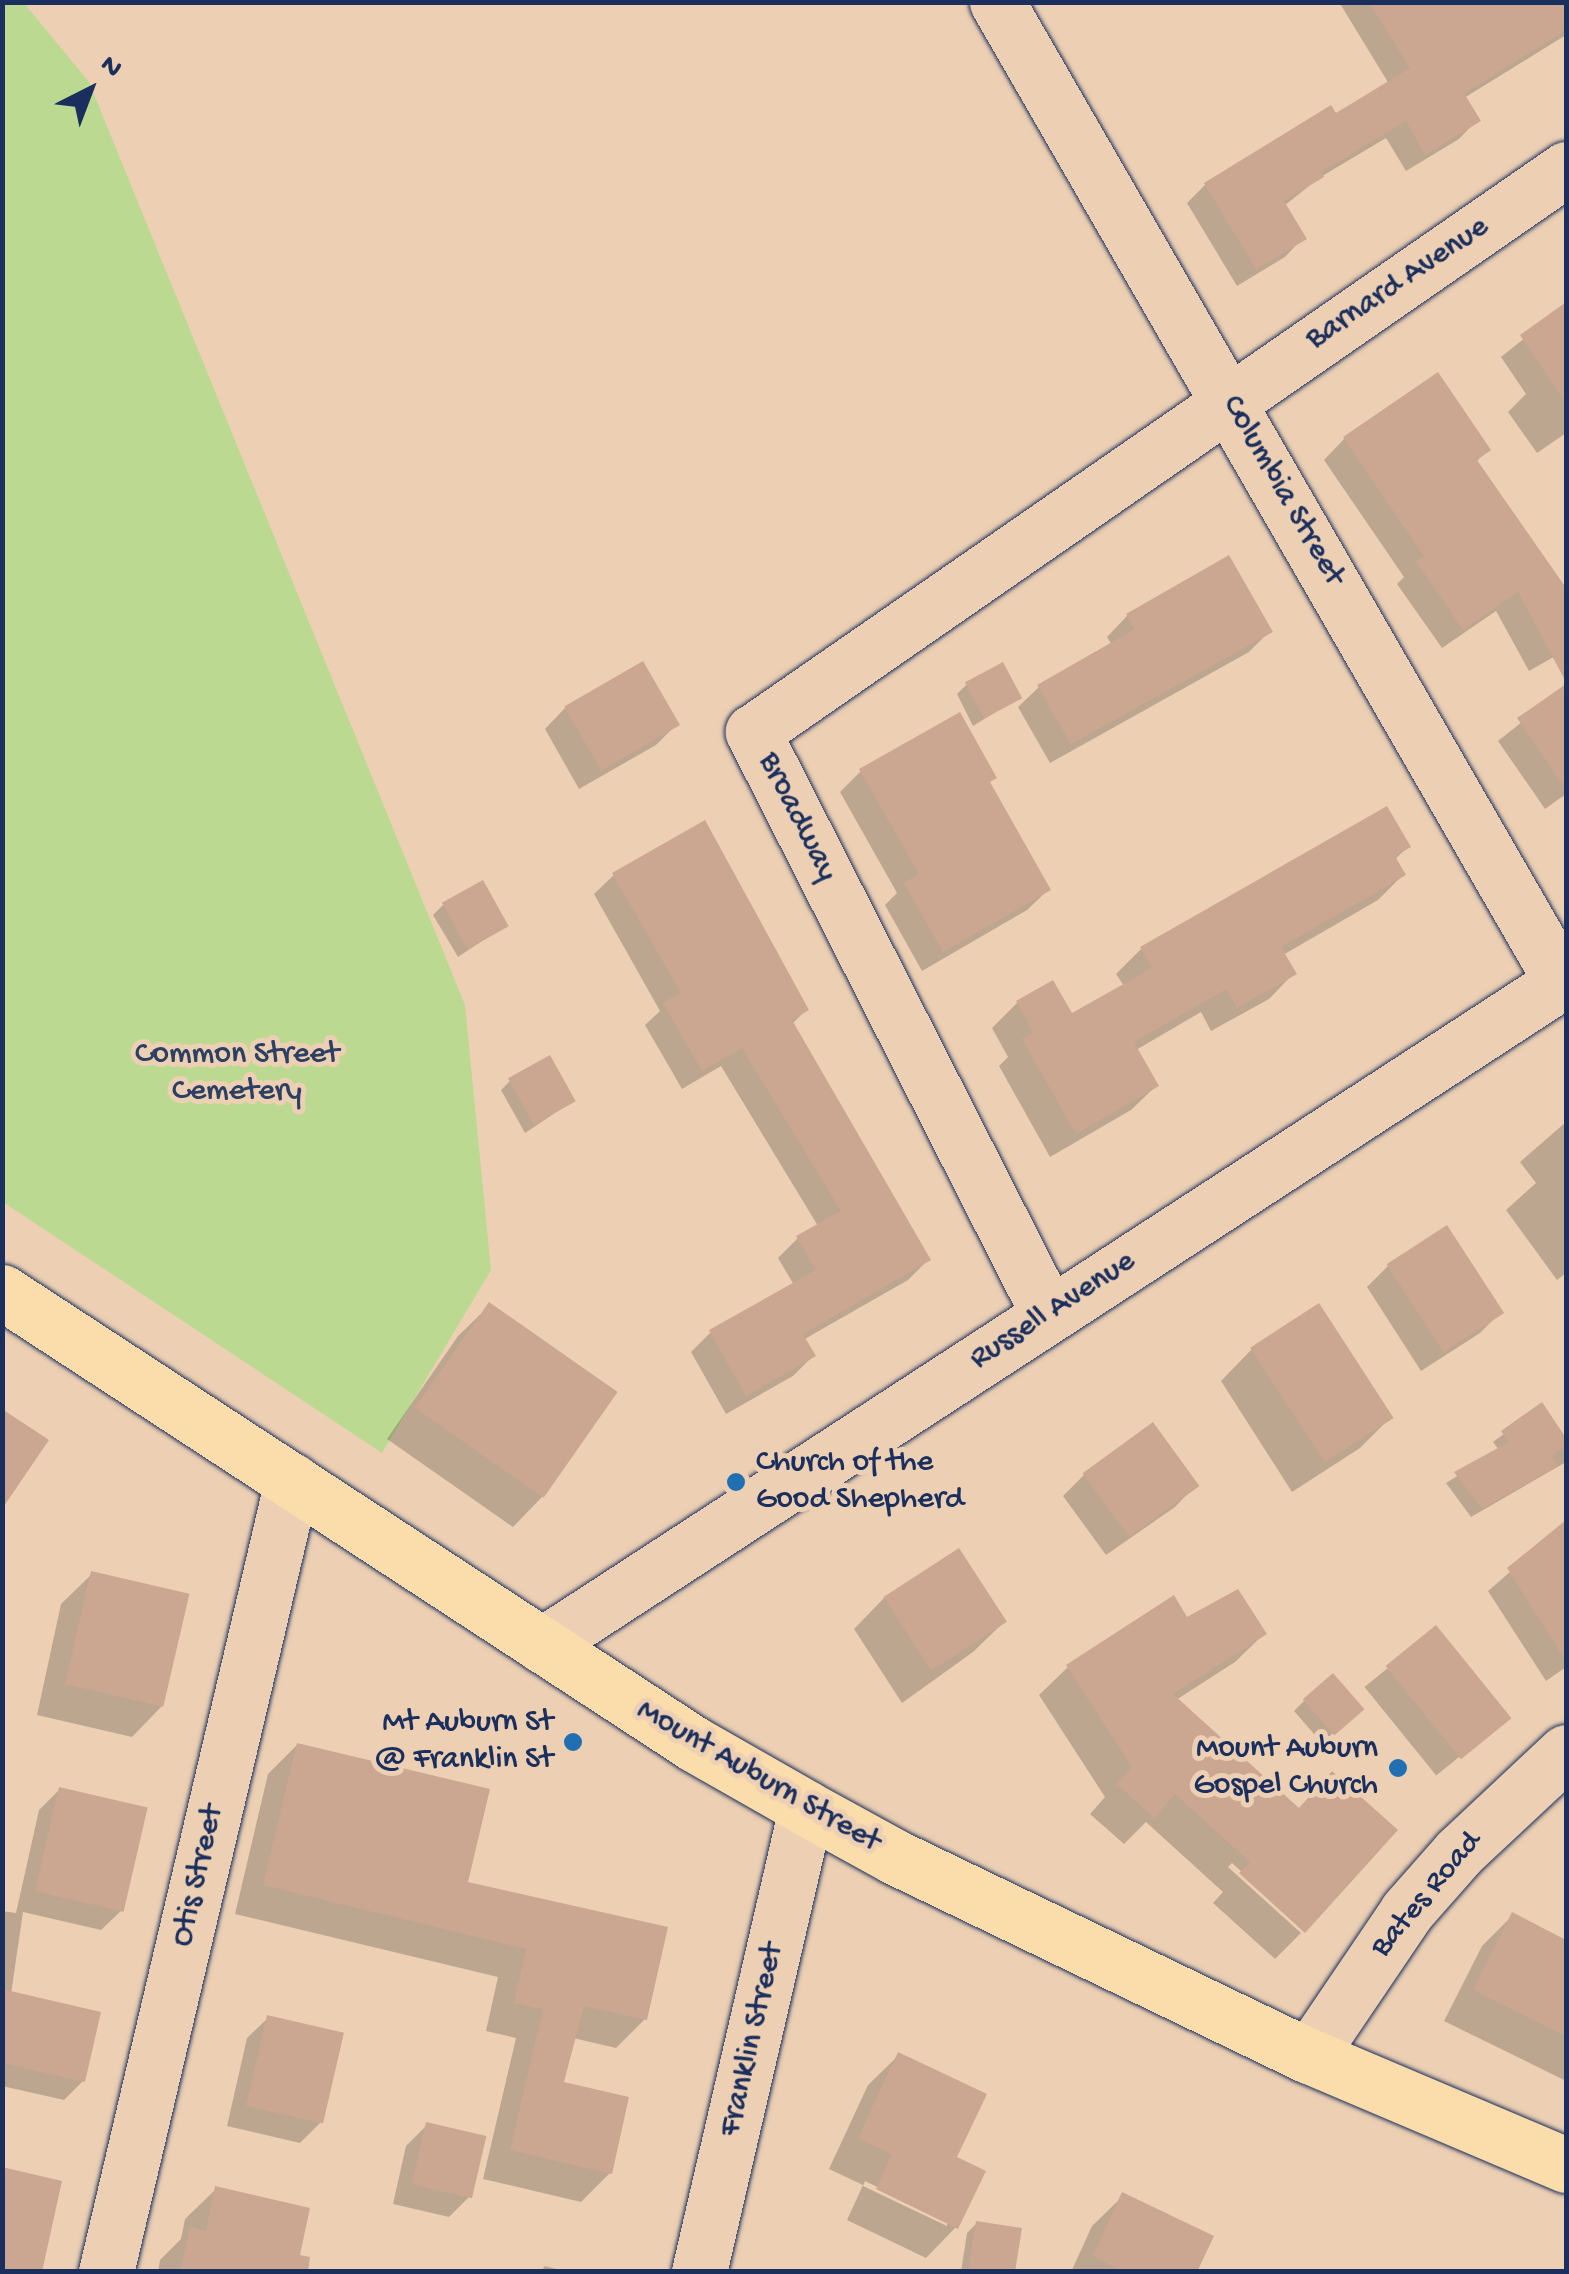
<!DOCTYPE html>
<style>
body{margin:0}
#map{position:relative;width:1569px;height:2274px;overflow:hidden;background:#edd0b3;font-family:"Gochi Hand",sans-serif}
div>[style]{position:absolute}
.green>*{inset:0;background:#bcd991}
.shadow>*{inset:0;background:#0003;transform-origin:0 0}
.building>*{inset:0;background:#cba792;transform-origin:0 0}
.roads{filter:drop-shadow(0 0 2px #1b2f5e) drop-shadow(0 0 2px #1b2f5e)}
.minor>*{height:55px;margin:-27.5px;padding:0 27.5px;transform-origin:27.5px;border-radius:27.5px;background:#edd0b3}
.major>*{height:55px;margin:-27.5px;padding:0 27.5px;transform-origin:27.5px;border-radius:27.5px;background:#faddab}
.dots>*{width:28px;height:28px;translate:-50% -50%;box-sizing:border-box;border:5px solid #edd0b3;border-radius:50%}
span{translate:-50% -50%;white-space:nowrap;text-align:center;line-height:1.15;-webkit-text-stroke:10px #edd0b3;paint-order:stroke}
.street-label{font-size:32px;color:#1b2f5e}
.park-label{font-size:32px;color:#2b4063}
.poi-label{font-size:32px;color:#1b2f5e}
.left{translate:0 -50%;text-align:left}
.right{translate:-100% -50%;text-align:right}
.frame{position:absolute;inset:0;border:5px solid #1b2f5e;pointer-events:none}
.north{position:absolute;left:40px;top:40px;width:100px;height:100px;-webkit-text-stroke:8px #edd0b3;paint-order:stroke;rotate:42deg;font-size:28px;font-weight:700;line-height:40px;text-align:center;color:#1b2f5e}
.north::after{content:'';display:block;margin:auto;width:35px;height:45px;background:#1b2f5e;clip-path:polygon(50% 0,100% 100%,50% 72%,0 100%)}
</style>
<div id="map">
<div class="green">
<div style="clip-path:polygon(2px 3px,24px 3px,89px 82px,465px 1005px,491px 1270px,382px 1453px,3px 1202px)"></div>
</div>
<div class="shadow">
<div style="clip-path:polygon(1339px 2px,1566px 2px,1566px 35px,1464px 98px,1477px 120px,1459px 139px,1406px 171px,1386px 138px,1319px 178px,1284px 206px,1303px 238px,1285px 257px,1237px 286px,1187px 203px,1205px 185px,1389px 84px)"></div>
<div style="clip-path:polygon(1557px 312px,1566px 326px,1566px 433px,1537px 453px,1508px 412px,1526px 394px,1501px 357px)"></div>
<div style="clip-path:polygon(1437px 376px,1488px 449px,1476px 462px,1566px 588px,1566px 650px,1529px 671px,1496px 611px,1442px 648px,1397px 584px,1404px 577px,1324px 460px,1344px 439px)"></div>
<div style="clip-path:polygon(1127px 616px,1269px 632px,1249px 652px,1050px 763px,1018px 707px,1039px 687px,1112px 645px,1107px 637px)"></div>
<div style="clip-path:polygon(967px 684px,1018px 698px,973px 726px,957px 694px)"></div>
<div style="clip-path:polygon(1566px 687px,1566px 794px,1545px 809px,1498px 741px)"></div>
<div style="clip-path:polygon(565px 708px,677px 724px,656px 745px,579px 789px,545px 729px)"></div>
<div style="clip-path:polygon(861px 771px,988px 783px,1048px 890px,1027px 910px,922px 971px,885px 905px,897px 893px,840px 792px)"></div>
<div style="clip-path:polygon(1408px 847px,1394px 860px,1403px 875px,1378px 900px,1283px 955px,1293px 974px,1269px 999px,1211px 1031px,1201px 1012px,1136px 1050px,1156px 1086px,1131px 1110px,1050px 1157px,999px 1066px,1008px 1057px,992px 1028px,1017px 1003px,1052px 983px,1071px 1016px,1124px 986px,1116px 974px,1141px 949px)"></div>
<div style="clip-path:polygon(614px 875px,806px 1010px,792px 1024px,928px 1260px,908px 1280px,803px 1340px,813px 1356px,793px 1376px,726px 1414px,691px 1352px,711px 1332px,794px 1285px,778px 1258px,798px 1238px,818px 1226px,721px 1066px,682px 1089px,645px 1025px,660px 1011px,594px 894px)"></div>
<div style="clip-path:polygon(443px 905px,506px 925px,458px 957px,433px 915px)"></div>
<div style="clip-path:polygon(510px 1081px,573px 1101px,525px 1133px,501px 1090px)"></div>
<div style="clip-path:polygon(1566px 1122px,1566px 1273px,1557px 1280px,1506px 1210px,1536px 1183px,1520px 1162px)"></div>
<div style="clip-path:polygon(1388px 1266px,1501px 1312px,1480px 1333px,1421px 1371px,1367px 1287px)"></div>
<div style="clip-path:polygon(489px 1306px,543px 1496px,513px 1527px,387px 1439px,458px 1336px)"></div>
<div style="clip-path:polygon(1319px 1306px,1391px 1417px,1360px 1448px,1292px 1492px,1221px 1381px,1251px 1350px)"></div>
<div style="clip-path:polygon(1541px 1406px,1566px 1443px,1566px 1462px,1471px 1517px,1446px 1483px,1499px 1450px,1493px 1442px)"></div>
<div style="clip-path:polygon(1084px 1475px,1195px 1486px,1175px 1507px,1106px 1555px,1063px 1496px)"></div>
<div style="clip-path:polygon(1557px 1531px,1566px 1545px,1566px 1667px,1546px 1681px,1488px 1591px)"></div>
<div style="clip-path:polygon(92px 1574px,162px 1706px,132px 1737px,37px 1715px,61px 1604px)"></div>
<div style="clip-path:polygon(884px 1598px,1004px 1622px,973px 1652px,902px 1703px,854px 1629px)"></div>
<div style="clip-path:polygon(1187px 1620px,1264px 1634px,1235px 1662px,1176px 1700px,1305px 1929px,1232px 1863px,1228px 1867px,1301px 1933px,1275px 1959px,1213px 1903px,1223px 1892px,1146px 1822px,1124px 1844px,1090px 1814px,1105px 1797px,1039px 1695px,1068px 1667px)"></div>
<div style="left:1436px;top:1629px;width:114px;height:92px;rotate:51deg"></div>
<div style="clip-path:polygon(1304px 1701px,1350px 1718px,1322px 1743px,1294px 1711px)"></div>
<div style="clip-path:polygon(297px 1745px,465px 1884px,645px 2019px,616px 2048px,573px 2038px,561px 2084px,610px 2173px,581px 2202px,483px 2179px,516px 2038px,486px 2031px,498px 1977px,235px 1914px,268px 1774px)"></div>
<div style="clip-path:polygon(60px 1789px,122px 1910px,101px 1930px,23px 1912px,11px 1994px,83px 2081px,64px 2100px,2px 2086px,2px 1911px,16px 1913px,39px 1810px)"></div>
<div style="clip-path:polygon(1512px 1916px,1566px 1943px,1566px 2081px,1444px 2021px,1482px 1946px)"></div>
<div style="clip-path:polygon(268px 2018px,321px 2122px,300px 2143px,227px 2126px,247px 2038px)"></div>
<div style="clip-path:polygon(evenodd,899px 2055px,953px 2158px,956px 2227px,926px 2258px,847px 2220px,863px 2185px,829px 2169px,868px 2085px,899px 2055px,865px 2181px,947px 2221px,947px 2226px,863px 2186px,865px 2181px)"></div>
<div style="clip-path:polygon(427px 2125px,470px 2196px,449px 2217px,393px 2204px,406px 2146px)"></div>
<div style="clip-path:polygon(216px 2189px,293px 2272px,158px 2272px,160px 2260px,181px 2239px,185px 2219px)"></div>
<div style="clip-path:polygon(1123px 2196px,1195px 2272px,1071px 2272px,1092px 2226px)"></div>
<div style="clip-path:polygon(977px 2223px,1012px 2272px,961px 2272px,967px 2233px)"></div>
<div style="clip-path:polygon(545px 2266px,568px 2272px,540px 2272px)"></div>
</div>
<div class="building">
<div style="clip-path:polygon(1369px 2px,1566px 2px,1566px 30px,1464px 93px,1481px 121px,1425px 155px,1406px 121px,1321px 172px,1324px 177px,1284px 201px,1307px 239px,1256px 269px,1204px 183px,1331px 105px,1336px 113px,1410px 68px)"></div>
<div style="clip-path:polygon(1566px 302px,1566px 403px,1520px 335px)"></div>
<div style="clip-path:polygon(1438px 372px,1491px 450px,1477px 460px,1566px 588px,1566px 682px,1518px 592px,1463px 630px,1416px 561px,1424px 556px,1343px 437px)"></div>
<div style="clip-path:polygon(1229px 555px,1273px 632px,1071px 744px,1037px 685px,1135px 629px,1126px 614px)"></div>
<div style="left:643px;top:661px;width:74px;height:91px;rotate:60deg"></div>
<div style="left:1003px;top:662px;width:41px;height:43px;rotate:62deg"></div>
<div style="clip-path:polygon(1566px 684px,1566px 789px,1517px 718px)"></div>
<div style="clip-path:polygon(960px 712px,997px 778px,990px 782px,1051px 890px,943px 952px,904px 883px,919px 874px,859px 769px)"></div>
<div style="clip-path:polygon(1387px 806px,1411px 847px,1395px 856px,1406px 875px,1281px 947px,1297px 974px,1237px 1008px,1226px 989px,1134px 1042px,1159px 1086px,1076px 1134px,1022px 1039px,1033px 1032px,1016px 1001px,1053px 980px,1072px 1013px,1152px 968px,1140px 947px)"></div>
<div style="clip-path:polygon(705px 820px,809px 1010px,792px 1020px,931px 1260px,803px 1334px,816px 1356px,746px 1396px,709px 1330px,816px 1270px,796px 1236px,841px 1211px,742px 1048px,702px 1071px,663px 1003px,681px 993px,612px 873px)"></div>
<div style="left:483px;top:880px;width:53px;height:47px;rotate:61deg"></div>
<div style="left:550px;top:1055px;width:53px;height:48px;rotate:61deg"></div>
<div style="left:1447px;top:1225px;width:105px;height:72px;rotate:57deg"></div>
<div style="left:489px;top:1302px;width:157px;height:129px;rotate:35deg"></div>
<div style="left:1319px;top:1303px;width:137px;height:82px;rotate:57deg"></div>
<div style="clip-path:polygon(1542px 1402px,1566px 1438px,1566px 1446px,1552px 1456px,1557px 1466px,1482px 1509px,1454px 1472px,1509px 1442px,1501px 1431px)"></div>
<div style="clip-path:polygon(2px 1409px,49px 1440px,2px 1509px)"></div>
<div style="left:1153px;top:1422px;width:79px;height:87px;rotate:54deg"></div>
<div style="clip-path:polygon(1566px 1520px,1566px 1661px,1507px 1568px)"></div>
<div style="left:959px;top:1548px;width:88px;height:90px;rotate:57deg"></div>
<div style="left:91px;top:1571px;width:101px;height:116px;rotate:13deg"></div>
<div style="clip-path:polygon(1238px 1589px,1267px 1634px,1173px 1694px,1299px 1808px,1332px 1771px,1398px 1830px,1305px 1933px,1239px 1873px,1250px 1862px,1175px 1794px,1154px 1818px,1117px 1784px,1132px 1767px,1066px 1665px,1174px 1595px,1187px 1617px)"></div>
<div style="left:1436px;top:1625px;width:120px;height:65px;rotate:51deg"></div>
<div style="left:1333px;top:1673px;width:48px;height:40px;rotate:49deg"></div>
<div style="clip-path:polygon(297px 1743px,490px 1789px,468px 1882px,668px 1927px,647px 2020px,584px 2006px,564px 2082px,629px 2097px,612px 2174px,510px 2150px,543px 2009px,514px 2003px,526px 1949px,263px 1885px)"></div>
<div style="left:59px;top:1787px;width:91px;height:107px;rotate:13deg"></div>
<div style="clip-path:polygon(1512px 1912px,1566px 1940px,1566px 2036px,1473px 1990px)"></div>
<div style="clip-path:polygon(2px 1989px,101px 2012px,85px 2082px,2px 2063px)"></div>
<div style="left:267px;top:2015px;width:79px;height:93px;rotate:13deg"></div>
<div style="clip-path:polygon(898px 2052px,987px 2094px,957px 2157px,986px 2171px,958px 2229px,876px 2189px,892px 2154px,858px 2138px)"></div>
<div style="left:426px;top:2122px;width:62px;height:64px;rotate:13deg"></div>
<div style="clip-path:polygon(2px 2167px,62px 2181px,42px 2272px,2px 2272px)"></div>
<div style="clip-path:polygon(215px 2186px,310px 2208px,300px 2255px,310px 2257px,308px 2272px,180px 2272px,190px 2227px,206px 2231px)"></div>
<div style="clip-path:polygon(1122px 2192px,1214px 2236px,1197px 2272px,1124px 2272px,1093px 2256px)"></div>
<div style="clip-path:polygon(976px 2221px,1022px 2228px,1015px 2272px,968px 2272px)"></div>
</div>
<div class="roads">
<div class="minor">
<div style="left:997px;top:2px;width:1131px;rotate:60.04deg"></div>
<div style="left:1048px;top:1313px;width:652px;rotate:-116.92deg"></div>
<div style="left:753px;top:732px;width:989px;rotate:-34.7deg"></div>
<div style="left:542px;top:1645px;width:1222px;rotate:-33.04deg"></div>
<div style="left:1309px;top:2056px;width:175px;rotate:-55.9deg"></div>
<div style="left:1407px;top:1911px;width:79px;rotate:-48.6deg"></div>
<div style="left:1459px;top:1852px;width:146px;rotate:-43.1deg"></div>
<div style="left:106px;top:2272px;width:813px;rotate:-76.77deg"></div>
<div style="left:699px;top:2272px;width:476px;rotate:-77deg"></div>
</div>
<div class="major">
<div style="left:2px;top:1292px;width:827px;rotate:33.15deg"></div>
<div style="left:694px;top:1744px;width:129px;rotate:29.7deg"></div>
<div style="left:806px;top:1808px;width:102px;rotate:28.8deg"></div>
<div style="left:895px;top:1857px;width:459px;rotate:25.7deg"></div>
<div style="left:1309px;top:2056px;width:279px;rotate:23deg"></div>
</div>
</div>
<div class="dots">
<div style="left:736px;top:1482px;background:#1f6fb2"></div>
<div style="left:573px;top:1742px;background:#1f6fb2"></div>
<div style="left:1398px;top:1768px;background:#1f6fb2"></div>
</div>
<div class="street-label">
<span style="left:1398px;top:284px;rotate:-34deg">Barnard Avenue</span>
<span style="left:1282px;top:491px;rotate:60deg">Columbia Street</span>
<span style="left:797px;top:817px;rotate:63deg">Broadway</span>
<span style="left:1053px;top:1311px;rotate:-33deg">Russell Avenue</span>
<span style="left:758px;top:1777px;rotate:30deg">Mount Auburn Street</span>
<span style="left:199px;top:1876px;rotate:-77deg">Otis Street</span>
<span style="left:1427px;top:1895px;rotate:-50deg">Bates Road</span>
<span style="left:753px;top:2040px;rotate:-77deg">Franklin Street</span>
</div>
<div class="park-label">
<span style="left:237px;top:1074px">Common Street<br>Cemetery</span>
</div>
<div class="poi-label">
<span class="left" style="left:756px;top:1482px">Church of the<br>Good Shepherd</span>
<span class="right" style="left:553px;top:1742px">Mt Auburn St<br>@ Franklin St</span>
<span class="right" style="left:1378px;top:1768px">Mount Auburn<br>Gospel Church</span>
</div>
<div class="frame"></div>
<div class="north">N</div>
</div>
